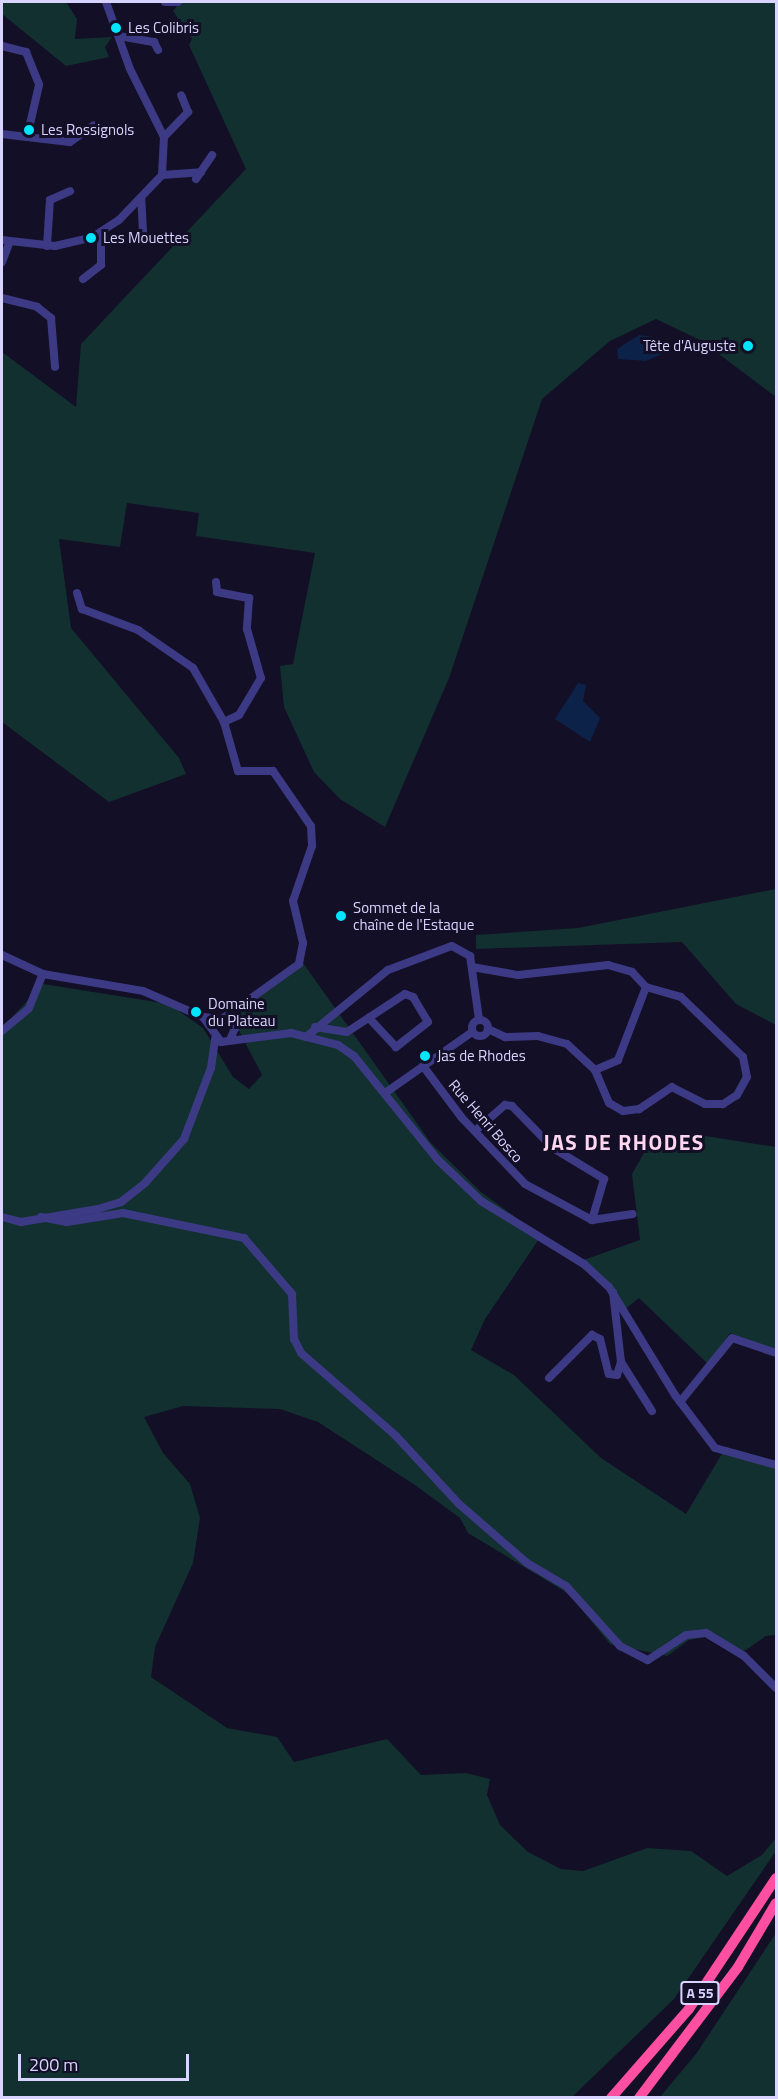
<!DOCTYPE html>
<meta charset="utf-8">
<style>
body{margin:0}
#map{position:relative;width:778px;height:2099px;overflow:hidden;background:#130f26;font-family:"Titillium Web",sans-serif}
div>[style]{position:absolute}
.green>*{inset:0;background:#12302f}
.water>*{inset:0;background:#0c2248}
.minor>*{height:8px;margin:-4px;padding:0 4px;transform-origin:4px;border-radius:4px;background:#3d3a85}
.minor>.ring{margin:-4px;padding:0;box-sizing:content-box;background:none;border:8px solid #3d3a85;border-radius:50%}
.highway>*{height:10px;margin:-5px;padding:0 5px;transform-origin:5px;border-radius:5px;background:#ff4fa3}
.dots>*{width:16px;height:16px;translate:-50% -50%;box-sizing:border-box;border:3px solid #130f26;border-radius:50%}
span{translate:-50% -50%;white-space:nowrap;text-align:center;line-height:1.15;-webkit-text-stroke:6px #130f26;paint-order:stroke}
.shield-label span{padding:2px 4px;background:#130f26;border:2px solid;border-radius:4px;-webkit-text-stroke-width:0}
.shield-label{font-size:14px;color:#d9d4ff;font-weight:700}
.poi-label{font-size:15px;color:#d9d4ff}
.left{translate:0 -50%;text-align:left}
.right{translate:-100% -50%;text-align:right}
.street-label{font-size:15px;color:#d9d4ff}
.district-label{font-size:21px;color:#ffd6f0;font-weight:700;letter-spacing:1.5px}
.frame{position:absolute;inset:0;border:3px solid #d9d4ff;pointer-events:none}
.scale{position:absolute;left:18px;top:2054px;width:171px;height:27px;box-sizing:border-box;border:3px solid #d9d4ff;border-top:0;padding-left:8px;font-size:18px;line-height:21px;white-space:nowrap;color:#d9d4ff;-webkit-text-stroke:4px #130f26;paint-order:stroke}
</style>
<div id="map">
<div class="green">
<div style="clip-path:polygon(2px 2px,66px 2px,77px 19px,75px 39px,112px 37px,105px 47px,109px 57px,66px 66px,2px 14px)"></div>
<div style="clip-path:polygon(180px 2px,776px 2px,776px 397px,700px 340px,656px 319px,610px 341px,542px 399px,449px 678px,385px 827px,340px 799px,314px 772px,284px 707px,280px 666px,293px 664px,315px 553px,196px 536px,199px 513px,127px 503px,120px 547px,59px 539px,71px 628px,179px 758px,186px 774px,109px 802px,2px 722px,2px 352px,76px 407px,81px 344px,246px 169px,189px 45px,192px 39px,173px 11px)"></div>
<div style="clip-path:polygon(776px 889px,776px 1025px,736px 1004px,682px 942px,476px 949px,476px 935px,578px 928px)"></div>
<div style="clip-path:polygon(303px 963px,431px 1143px,481px 1192px,541px 1236px,485px 1319px,471px 1350px,514px 1375px,601px 1458px,686px 1514px,726px 1447px,776px 1461px,776px 1635px,766px 1636px,737px 1656px,705px 1637px,689px 1640px,667px 1656px,610px 1644px,569px 1594px,468px 1533px,460px 1518px,415px 1485px,318px 1422px,280px 1409px,183px 1406px,144px 1417px,163px 1453px,190px 1484px,200px 1518px,193px 1563px,155px 1647px,151px 1677px,227px 1728px,277px 1737px,294px 1762px,387px 1739px,421px 1775px,466px 1773px,490px 1779px,487px 1795px,500px 1825px,528px 1852px,561px 1869px,583px 1871px,647px 1848px,691px 1851px,727px 1876px,762px 1855px,776px 1838px,776px 1851px,674px 1999px,572px 2097px,2px 2097px,2px 1028px,43px 984px,169px 1004px,203px 1028px,233px 1077px,249px 1089px,262px 1075px,231px 1015px)"></div>
<div style="clip-path:polygon(680px 1132px,776px 1147px,776px 1351px,730px 1333px,708px 1364px,639px 1298px,624px 1310px,610px 1289px,575px 1263px,640px 1240px,632px 1174px,648px 1146px)"></div>
<div style="clip-path:polygon(776px 1933px,776px 2097px,660px 2097px,696px 2054px)"></div>
</div>
<div class="water">
<div style="clip-path:polygon(639px 335px,660px 338px,662px 354px,646px 361px,618px 359px,617px 349px)"></div>
<div style="clip-path:polygon(578px 683px,586px 685px,583px 701px,600px 718px,590px 742px,555px 719px)"></div>
</div>
<div class="minor">
<div style="left:165px;top:2px;width:13px"></div>
<div style="left:119px;top:36px;width:36px;rotate:10deg"></div>
<div style="left:154px;top:42px;width:9px;rotate:63deg"></div>
<div style="left:2px;top:46px;width:25px;rotate:14deg"></div>
<div style="left:26px;top:52px;width:35px;rotate:68deg"></div>
<div style="left:39px;top:85px;width:53px;rotate:103deg"></div>
<div style="left:27px;top:137px;width:25px;rotate:-173deg"></div>
<div style="left:27px;top:137px;width:43px;rotate:6.6deg"></div>
<div style="left:70px;top:142px;width:29px;rotate:-35deg"></div>
<div style="left:164px;top:137px;width:35px;rotate:-46deg"></div>
<div style="left:188px;top:112px;width:18px;rotate:-112deg"></div>
<div style="left:162px;top:175px;width:39px;rotate:-4deg"></div>
<div style="left:196px;top:179px;width:29px;rotate:-56deg"></div>
<div style="left:138px;top:236px;width:6px;rotate:-39deg"></div>
<div style="left:143px;top:232px;width:33px;rotate:-93deg"></div>
<div style="left:2px;top:240px;width:53px;rotate:6.5deg"></div>
<div style="left:55px;top:246px;width:37px;rotate:-13deg"></div>
<div style="left:91px;top:238px;width:33px;rotate:-33deg"></div>
<div style="left:119px;top:220px;width:62px;rotate:-46.3deg"></div>
<div style="left:162px;top:175px;width:38px;rotate:-87deg"></div>
<div style="left:164px;top:137px;width:76px;rotate:-116.6deg"></div>
<div style="left:130px;top:69px;width:71px;rotate:-109.7deg"></div>
<div style="left:47px;top:246px;width:46px;rotate:-86.3deg"></div>
<div style="left:50px;top:200px;width:22px;rotate:-24deg"></div>
<div style="left:2px;top:262px;width:22px;rotate:-69deg"></div>
<div style="left:83px;top:279px;width:23px;rotate:-38deg"></div>
<div style="left:101px;top:265px;width:33px;rotate:-90deg"></div>
<div style="left:2px;top:298px;width:36px;rotate:14deg"></div>
<div style="left:37px;top:307px;width:18px;rotate:38deg"></div>
<div style="left:51px;top:318px;width:49px;rotate:85.3deg"></div>
<div style="left:216px;top:582px;width:10px;rotate:84deg"></div>
<div style="left:217px;top:592px;width:33px;rotate:11deg"></div>
<div style="left:249px;top:598px;width:31px;rotate:94deg"></div>
<div style="left:247px;top:629px;width:51px;rotate:74.1deg"></div>
<div style="left:261px;top:678px;width:43px;rotate:120.7deg"></div>
<div style="left:239px;top:715px;width:17px;rotate:155deg"></div>
<div style="left:77px;top:593px;width:17px;rotate:73deg"></div>
<div style="left:82px;top:609px;width:60px;rotate:20.6deg"></div>
<div style="left:138px;top:630px;width:67px;rotate:34.6deg"></div>
<div style="left:193px;top:668px;width:62px;rotate:60.1deg"></div>
<div style="left:224px;top:722px;width:51px;rotate:74.1deg"></div>
<div style="left:238px;top:771px;width:35px"></div>
<div style="left:273px;top:771px;width:67px;rotate:55.4deg"></div>
<div style="left:311px;top:826px;width:20px;rotate:87deg"></div>
<div style="left:312px;top:846px;width:58px;rotate:109.1deg"></div>
<div style="left:293px;top:901px;width:43px;rotate:76.6deg"></div>
<div style="left:303px;top:943px;width:21px;rotate:101deg"></div>
<div style="left:299px;top:964px;width:95px;rotate:144.5deg"></div>
<div style="left:2px;top:955px;width:45px;rotate:24.9deg"></div>
<div style="left:43px;top:974px;width:101px;rotate:9.6deg"></div>
<div style="left:143px;top:991px;width:65px;rotate:23.4deg"></div>
<div style="left:203px;top:1017px;width:25px;rotate:7deg"></div>
<div style="left:228px;top:1020px;width:11px;rotate:49deg"></div>
<div style="left:235px;top:1028px;width:13px;rotate:113deg"></div>
<div style="left:472px;top:967px;width:47px;rotate:9.9deg"></div>
<div style="left:518px;top:975px;width:91px;rotate:-6.3deg"></div>
<div style="left:608px;top:965px;width:25px;rotate:16deg"></div>
<div style="left:632px;top:972px;width:21px;rotate:47deg"></div>
<div style="left:646px;top:987px;width:36px;rotate:16deg"></div>
<div style="left:681px;top:997px;width:86px;rotate:44.1deg"></div>
<div style="left:743px;top:1057px;width:20px;rotate:79deg"></div>
<div style="left:747px;top:1077px;width:21px;rotate:119deg"></div>
<div style="left:737px;top:1095px;width:17px;rotate:147deg"></div>
<div style="left:723px;top:1104px;width:18px;rotate:180deg"></div>
<div style="left:705px;top:1104px;width:37px;rotate:-153deg"></div>
<div style="left:672px;top:1087px;width:40px;rotate:146deg"></div>
<div style="left:639px;top:1109px;width:16px;rotate:173deg"></div>
<div style="left:623px;top:1111px;width:16px;rotate:-150deg"></div>
<div style="left:609px;top:1103px;width:36px;rotate:-113deg"></div>
<div style="left:595px;top:1070px;width:38px;rotate:-137deg"></div>
<div style="left:567px;top:1044px;width:30px;rotate:-165deg"></div>
<div style="left:538px;top:1036px;width:33px;rotate:178deg"></div>
<div style="left:505px;top:1037px;width:19px;rotate:-155deg"></div>
<div style="left:203px;top:1017px;width:31px;rotate:54deg"></div>
<div style="left:221px;top:1042px;width:71px;rotate:-7.3deg"></div>
<div style="left:291px;top:1033px;width:49px;rotate:14.3deg"></div>
<div style="left:338px;top:1045px;width:19px;rotate:35deg"></div>
<div style="left:354px;top:1056px;width:134px;rotate:51.1deg"></div>
<div style="left:438px;top:1160px;width:59px;rotate:43.6deg"></div>
<div style="left:481px;top:1201px;width:121px;rotate:31.5deg"></div>
<div style="left:584px;top:1264px;width:34px;rotate:43deg"></div>
<div style="left:609px;top:1287px;width:127px;rotate:58.6deg"></div>
<div style="left:675px;top:1395px;width:66px;rotate:53deg"></div>
<div style="left:715px;top:1448px;width:63px;rotate:15.6deg"></div>
<div class="ring" style="left:472px;top:1020px;width:8px;height:8px"></div>
<div style="left:315px;top:1027px;width:32px;rotate:9deg"></div>
<div style="left:347px;top:1032px;width:69px;rotate:-33.2deg"></div>
<div style="left:405px;top:994px;width:9px;rotate:21deg"></div>
<div style="left:413px;top:997px;width:29px;rotate:59deg"></div>
<div style="left:428px;top:1022px;width:41px;rotate:142deg"></div>
<div style="left:396px;top:1047px;width:40px;rotate:-133deg"></div>
<div style="left:2px;top:1031px;width:35px;rotate:-40deg"></div>
<div style="left:29px;top:1008px;width:37px;rotate:-68deg"></div>
<div style="left:306px;top:1037px;width:106px;rotate:-39.3deg"></div>
<div style="left:388px;top:970px;width:68px;rotate:-20.6deg"></div>
<div style="left:452px;top:946px;width:21px;rotate:29deg"></div>
<div style="left:470px;top:956px;width:64px;rotate:81.9deg"></div>
<div style="left:423px;top:1066px;width:65px;rotate:53.1deg"></div>
<div style="left:462px;top:1118px;width:91px;rotate:46.3deg"></div>
<div style="left:525px;top:1184px;width:76px;rotate:28.2deg"></div>
<div style="left:592px;top:1220px;width:41px;rotate:-8.3deg"></div>
<div style="left:595px;top:1070px;width:25px;rotate:-23deg"></div>
<div style="left:618px;top:1060px;width:78px;rotate:-69deg"></div>
<div style="left:385px;top:1093px;width:106px;rotate:-35deg"></div>
<div style="left:475px;top:1131px;width:40px;rotate:-41deg"></div>
<div style="left:505px;top:1105px;width:7px;rotate:8deg"></div>
<div style="left:512px;top:1106px;width:59px;rotate:45.7deg"></div>
<div style="left:553px;top:1148px;width:60px;rotate:31.3deg"></div>
<div style="left:604px;top:1179px;width:43px;rotate:106.3deg"></div>
<div style="left:2px;top:1217px;width:20px;rotate:15deg"></div>
<div style="left:21px;top:1222px;width:78px;rotate:-9.6deg"></div>
<div style="left:98px;top:1209px;width:24px;rotate:-17deg"></div>
<div style="left:121px;top:1202px;width:31px;rotate:-38deg"></div>
<div style="left:145px;top:1183px;width:59px;rotate:-48.4deg"></div>
<div style="left:184px;top:1139px;width:76px;rotate:-69.2deg"></div>
<div style="left:211px;top:1068px;width:30px;rotate:-82deg"></div>
<div style="left:41px;top:1217px;width:26px;rotate:11deg"></div>
<div style="left:67px;top:1222px;width:57px;rotate:-9.1deg"></div>
<div style="left:123px;top:1213px;width:124px;rotate:11.7deg"></div>
<div style="left:244px;top:1238px;width:74px;rotate:49.4deg"></div>
<div style="left:292px;top:1294px;width:45px;rotate:87.5deg"></div>
<div style="left:294px;top:1339px;width:16px;rotate:63deg"></div>
<div style="left:301px;top:1353px;width:126px;rotate:41.1deg"></div>
<div style="left:396px;top:1436px;width:93px;rotate:47.2deg"></div>
<div style="left:459px;top:1504px;width:90px;rotate:40.9deg"></div>
<div style="left:527px;top:1563px;width:45px;rotate:30.5deg"></div>
<div style="left:566px;top:1586px;width:81px;rotate:48deg"></div>
<div style="left:620px;top:1646px;width:31px;rotate:27deg"></div>
<div style="left:648px;top:1660px;width:45px;rotate:-33.3deg"></div>
<div style="left:686px;top:1635px;width:20px;rotate:-6deg"></div>
<div style="left:706px;top:1633px;width:44px;rotate:31.2deg"></div>
<div style="left:744px;top:1656px;width:45px;rotate:45deg"></div>
<div style="left:621px;top:1362px;width:58px;rotate:57.7deg"></div>
<div style="left:549px;top:1378px;width:61px;rotate:-45deg"></div>
<div style="left:592px;top:1335px;width:9px;rotate:27deg"></div>
<div style="left:600px;top:1339px;width:36px;rotate:76deg"></div>
<div style="left:609px;top:1374px;width:8px;rotate:7deg"></div>
<div style="left:617px;top:1375px;width:14px;rotate:-73deg"></div>
<div style="left:621px;top:1362px;width:70px;rotate:-96.5deg"></div>
<div style="left:680px;top:1402px;width:82px;rotate:-50.9deg"></div>
<div style="left:732px;top:1338px;width:46px;rotate:18.8deg"></div>
</div>
<div class="highway">
<div style="left:611px;top:2098px;width:118px;rotate:-48.8deg"></div>
<div style="left:689px;top:2009px;width:157px;rotate:-56.4deg"></div>
<div style="left:639px;top:2098px;width:164px;rotate:-52.9deg"></div>
<div style="left:738px;top:1967px;width:74px;rotate:-59.3deg"></div>
</div>
<div class="dots">
<div style="left:116px;top:28px;background:#00e5ff"></div>
<div style="left:29px;top:130px;background:#00e5ff"></div>
<div style="left:91px;top:238px;background:#00e5ff"></div>
<div style="left:748px;top:346px;background:#00e5ff"></div>
<div style="left:341px;top:916px;background:#00e5ff"></div>
<div style="left:196px;top:1012px;background:#00e5ff"></div>
<div style="left:425px;top:1056px;background:#00e5ff"></div>
</div>
<div class="shield-label">
<span style="left:700px;top:1993px">A 55</span>
</div>
<div class="poi-label">
<span class="left" style="left:128px;top:28px">Les Colibris</span>
<span class="left" style="left:41px;top:130px">Les Rossignols</span>
<span class="left" style="left:103px;top:238px">Les Mouettes</span>
<span class="right" style="left:736px;top:346px">Tête d'Auguste</span>
<span class="left" style="left:353px;top:916px">Sommet de la<br>chaîne de l'Estaque</span>
<span class="left" style="left:208px;top:1012px">Domaine<br>du Plateau</span>
<span class="left" style="left:437px;top:1056px">Jas de Rhodes</span>
</div>
<div class="street-label">
<span style="left:486px;top:1121px;rotate:49deg">Rue Henri Bosco</span>
</div>
<div class="district-label">
<span style="left:624px;top:1142px">JAS DE RHODES</span>
</div>
<div class="frame"></div>
<div class="scale">200 m</div>
</div>
